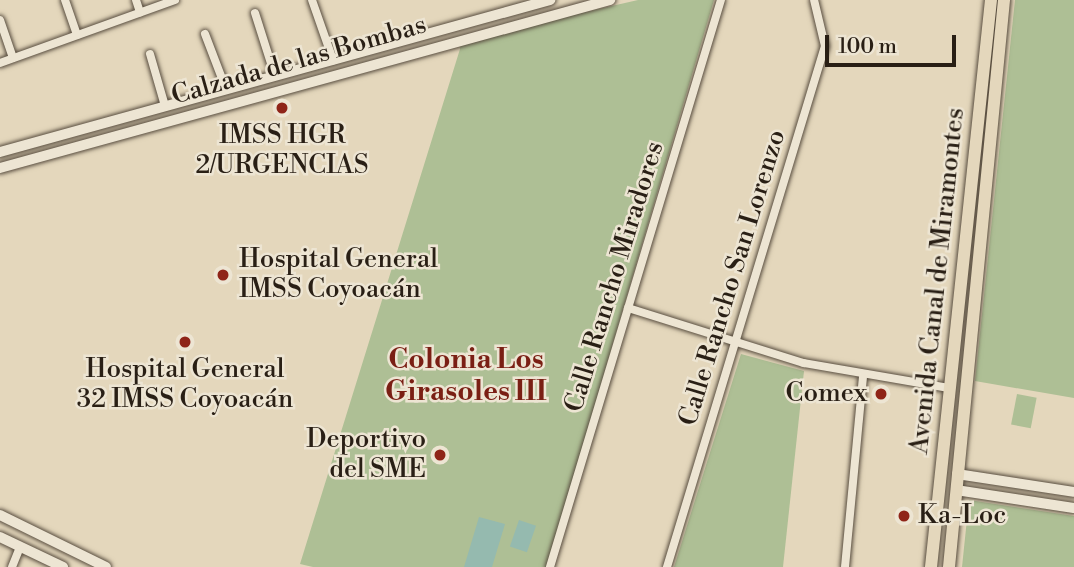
<!DOCTYPE html>
<meta charset="utf-8">
<style>
body{margin:0}
#map{position:relative;width:1074px;height:567px;overflow:hidden;background:#e4d7bc;font-family:"Libre Bodoni",serif}
div>[style]{position:absolute}
.green>*{inset:0;background:#aebf95;transform-origin:0 0}
.water>*{inset:0;background:#95baaf;transform-origin:0 0}
.roads{filter:drop-shadow(0 0 2px #584d3f) drop-shadow(0 0 2px #584d3f)}
.minor>*{height:8px;margin:-4px;padding:0 4px;transform-origin:4px;border-radius:4px;background:#ede5d3}
.tertiary>*{height:10px;margin:-5px;padding:0 5px;transform-origin:5px;border-radius:5px;background:#ede5d3}
.secondary>*{height:10px;margin:-5px;padding:0 5px;transform-origin:5px;border-radius:5px;background:#ede5d3}
.primary>*{height:12px;margin:-6px;padding:0 6px;transform-origin:6px;border-radius:6px;background:#e4d7bc}
.dots>*{width:19px;height:19px;translate:-50% -50%;box-sizing:border-box;border:4px solid #ede5d3;border-radius:50%}
span{translate:-50% -50%;white-space:nowrap;text-align:center;line-height:1.15;-webkit-text-stroke:5px #ede5d3;paint-order:stroke}
.street-label{font-size:26px;color:#291f15}
.poi-label{font-size:26px;color:#291f15}
.left{translate:0 -50%;text-align:left}
.right{translate:-100% -50%;text-align:right}
.neighbourhood-label{font-size:28px;color:#7a1f14;font-weight:700}
.scale{position:absolute;left:825px;top:35px;width:131px;height:32px;box-sizing:border-box;border:4px solid #291f15;border-top:0;padding-left:9px;font-size:21px;line-height:24px;white-space:nowrap;color:#291f15;-webkit-text-stroke:5px #ede5d3;paint-order:stroke}
</style>
<div id="map">
<div class="green">
<div style="clip-path:polygon(638px 0,714px 0,547px 567px,313px 567px,300px 564px,460px 49px,459px 41px)"></div>
<div style="clip-path:polygon(1015px 0,1074px 0,1074px 398px,975px 381px)"></div>
<div style="clip-path:polygon(741px 354px,804px 371px,783px 567px,674px 567px)"></div>
<div style="left:1017px;top:394px;width:20px;height:31px;rotate:11deg"></div>
<div style="clip-path:polygon(969px 500px,1074px 516px,1074px 567px,962px 567px)"></div>
</div>
<div class="water">
<div style="clip-path:polygon(479px 517px,505px 524px,492px 567px,464px 567px)"></div>
<div style="left:519px;top:520px;width:18px;height:28px;rotate:19deg"></div>
</div>
<div class="roads">
<div class="minor">
<div style="left:65px;top:0;width:37px;rotate:71deg"></div>
<div style="left:136px;top:0;width:13px;rotate:72deg"></div>
<div style="left:312px;top:0;width:64px;rotate:70.7deg"></div>
<div style="left:255px;top:13px;width:66px;rotate:72.4deg"></div>
<div style="left:0;top:20px;width:40px;rotate:71.1deg"></div>
<div style="left:205px;top:34px;width:59px;rotate:69.1deg"></div>
<div style="left:150px;top:54px;width:54px;rotate:73.9deg"></div>
<div style="left:0;top:63px;width:186px;rotate:-19.8deg"></div>
<div style="left:628px;top:308px;width:184px;rotate:17.4deg"></div>
<div style="left:804px;top:363px;width:146px;rotate:9.8deg"></div>
<div style="left:12px;top:567px;width:22px;rotate:-68deg"></div>
<div style="left:550px;top:567px;width:592px;rotate:-73.22deg"></div>
<div style="left:667px;top:567px;width:544px;rotate:-73.13deg"></div>
<div style="left:825px;top:46px;width:47px;rotate:-103.4deg"></div>
<div style="left:845px;top:567px;width:192px;rotate:-84.6deg"></div>
</div>
<div class="tertiary">
<div style="left:957px;top:474px;width:118px;rotate:8.7deg"></div>
<div style="left:956px;top:490px;width:119px;rotate:8.7deg"></div>
</div>
<div class="secondary">
<div style="left:0;top:152px;width:571px;rotate:-15.45deg"></div>
<div style="left:0;top:168px;width:633px;rotate:-15.4deg"></div>
<div style="left:0;top:515px;width:118px;rotate:26.1deg"></div>
<div style="left:0;top:537px;width:70px;rotate:25.5deg"></div>
</div>
<div class="primary">
<div style="left:931px;top:567px;width:570px;rotate:-83.96deg"></div>
<div style="left:949px;top:567px;width:570px;rotate:-84.46deg"></div>
</div>
</div>
<div class="dots">
<div style="left:282px;top:108px;background:#8f2418"></div>
<div style="left:223px;top:275px;background:#8f2418"></div>
<div style="left:185px;top:342px;background:#8f2418"></div>
<div style="left:881px;top:394px;background:#8f2418"></div>
<div style="left:440px;top:455px;background:#8f2418"></div>
<div style="left:904px;top:516px;background:#8f2418"></div>
</div>
<div class="street-label">
<span style="left:299px;top:61px;rotate:-16deg">Calzada de las Bombas</span>
<span style="left:615px;top:277px;rotate:-73deg">Calle Rancho Miradores</span>
<span style="left:733px;top:278px;rotate:-73deg">Calle Rancho San Lorenzo</span>
<span style="left:938px;top:281px;rotate:-84deg">Avenida Canal de Miramontes</span>
</div>
<div class="poi-label">
<span style="left:282px;top:151px">IMSS HGR<br>2/URGENCIAS</span>
<span class="left" style="left:239px;top:275px">Hospital General<br>IMSS Coyoacán</span>
<span style="left:185px;top:385px">Hospital General<br>32 IMSS Coyoacán</span>
<span class="right" style="left:867px;top:394px">Comex</span>
<span class="right" style="left:426px;top:455px">Deportivo<br>del SME</span>
<span class="left" style="left:918px;top:516px">Ka-Loc</span>
</div>
<div class="neighbourhood-label">
<span style="left:466px;top:376px">Colonia Los<br>Girasoles III</span>
</div>
<div class="scale">100 m</div>
</div>
